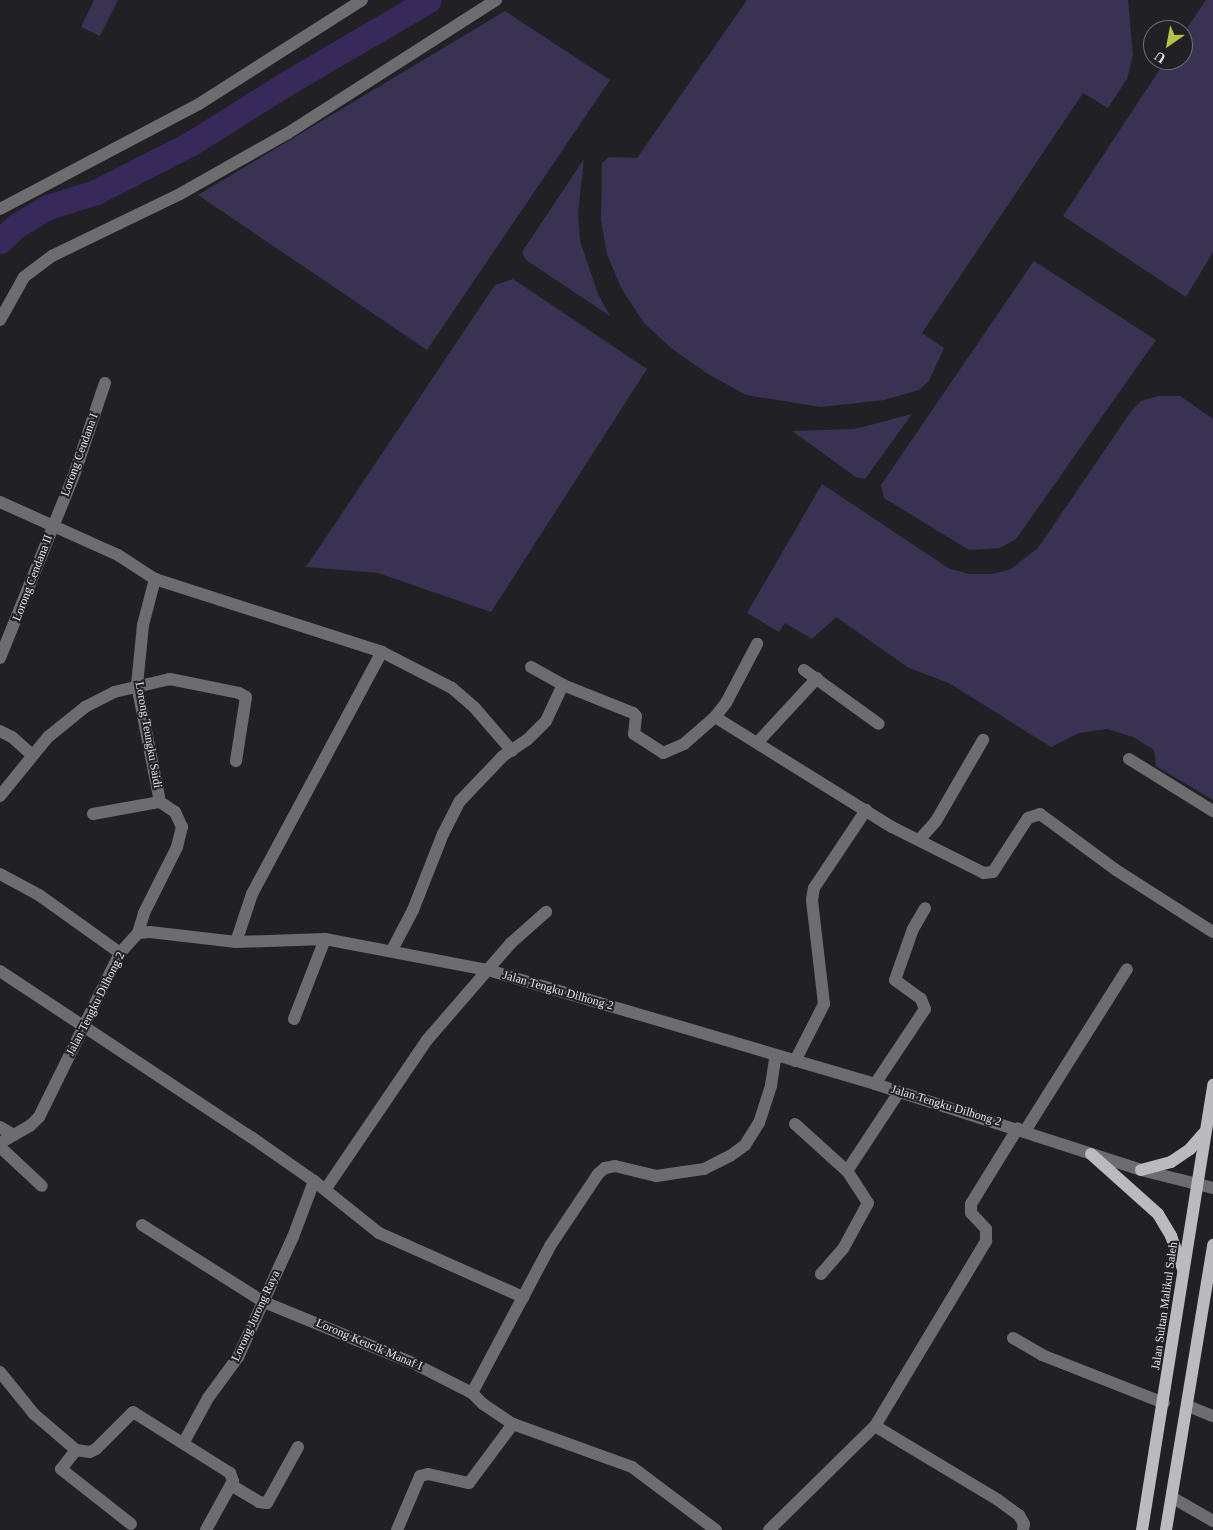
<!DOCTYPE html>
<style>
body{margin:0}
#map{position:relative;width:1213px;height:1530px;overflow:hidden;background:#212025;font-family:Georgia,serif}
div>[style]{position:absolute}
.green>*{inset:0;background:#3a3253}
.river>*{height:25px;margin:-12.5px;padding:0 12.5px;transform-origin:12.5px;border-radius:12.5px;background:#38295b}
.minor>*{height:12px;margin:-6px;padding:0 6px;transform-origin:6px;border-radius:6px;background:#6d6d6f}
.major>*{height:12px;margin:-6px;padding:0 6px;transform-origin:6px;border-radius:6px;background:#bbbabf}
span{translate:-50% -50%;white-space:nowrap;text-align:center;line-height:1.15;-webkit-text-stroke:4px #212025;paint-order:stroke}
.street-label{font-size:12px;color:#e5e5e8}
.north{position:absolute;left:1143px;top:20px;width:50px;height:50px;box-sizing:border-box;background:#212025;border:1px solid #6f6f73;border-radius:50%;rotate:213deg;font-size:14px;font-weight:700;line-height:20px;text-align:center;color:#e5e5e8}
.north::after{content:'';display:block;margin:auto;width:18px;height:22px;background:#b5c249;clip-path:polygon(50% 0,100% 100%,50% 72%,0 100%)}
</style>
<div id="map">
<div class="green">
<div style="clip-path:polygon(94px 0,118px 0,100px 36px,81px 27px)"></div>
<div style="clip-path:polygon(747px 0,1128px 0,1133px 55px,1127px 79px,1108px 108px,1083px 93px,922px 333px,944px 348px,929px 381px,919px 390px,884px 400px,821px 407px,746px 395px,708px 374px,671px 348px,644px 323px,621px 288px,607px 254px,601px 220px,602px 163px,609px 157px,637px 158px)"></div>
<div style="clip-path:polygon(1206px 0,1213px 0,1213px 252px,1186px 297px,1063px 216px,1166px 60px,1183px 60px,1183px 34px)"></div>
<div style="clip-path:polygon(505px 11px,610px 80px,427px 350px,198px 195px)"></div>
<div style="clip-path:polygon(584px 159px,578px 212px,580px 241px,598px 294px,610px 316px,526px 260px,522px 252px)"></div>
<div style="clip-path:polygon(1034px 261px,1156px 340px,1016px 539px,1000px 548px,969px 550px,884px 498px,881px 485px)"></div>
<div style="clip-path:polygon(513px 279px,647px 369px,491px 612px,378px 573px,306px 567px,495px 285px)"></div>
<div style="clip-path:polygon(1158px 396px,1180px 396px,1213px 419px,1213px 800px,1156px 766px,1154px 750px,1133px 737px,1107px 729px,1079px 733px,1051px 747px,949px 683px,909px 668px,836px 617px,812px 639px,785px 623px,779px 632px,747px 613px,822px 484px,950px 569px,970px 574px,993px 574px,1011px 569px,1038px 548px,1132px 410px,1141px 401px)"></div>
<div style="clip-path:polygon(912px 414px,865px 479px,856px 477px,792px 431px,855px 429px)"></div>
</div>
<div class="river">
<div style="left:0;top:241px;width:22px;rotate:-43deg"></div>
<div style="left:16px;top:226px;width:37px;rotate:-31deg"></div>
<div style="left:48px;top:207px;width:50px;rotate:-17.4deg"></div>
<div style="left:96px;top:192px;width:106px;rotate:-27.1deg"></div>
<div style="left:190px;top:144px;width:115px;rotate:-32.2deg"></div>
<div style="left:287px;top:83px;width:164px;rotate:-30.3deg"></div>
</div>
<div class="minor">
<div style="left:0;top:209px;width:225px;rotate:-27.8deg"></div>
<div style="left:199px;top:104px;width:193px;rotate:-32.5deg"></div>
<div style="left:0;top:320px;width:49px;rotate:-60.8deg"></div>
<div style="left:24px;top:277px;width:35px;rotate:-37deg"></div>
<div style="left:52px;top:256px;width:142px;rotate:-25.8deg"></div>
<div style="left:180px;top:194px;width:124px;rotate:-29.5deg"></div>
<div style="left:288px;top:133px;width:247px;rotate:-32.6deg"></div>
<div style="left:0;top:502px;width:129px;rotate:24.2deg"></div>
<div style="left:118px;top:555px;width:44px;rotate:33deg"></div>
<div style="left:155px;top:579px;width:238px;rotate:17.8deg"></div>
<div style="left:382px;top:652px;width:79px;rotate:27.2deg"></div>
<div style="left:452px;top:688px;width:29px;rotate:41deg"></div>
<div style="left:474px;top:707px;width:58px;rotate:49.2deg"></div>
<div style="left:0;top:658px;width:201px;rotate:-68deg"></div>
<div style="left:75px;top:472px;width:94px;rotate:-71.4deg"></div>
<div style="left:531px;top:667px;width:37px;rotate:29deg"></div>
<div style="left:563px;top:685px;width:75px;rotate:21.8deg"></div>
<div style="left:633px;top:713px;width:4px;rotate:45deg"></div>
<div style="left:636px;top:716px;width:18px;rotate:96deg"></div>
<div style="left:634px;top:734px;width:35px;rotate:33deg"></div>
<div style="left:663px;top:753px;width:23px;rotate:-23deg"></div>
<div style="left:684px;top:744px;width:41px;rotate:-41.1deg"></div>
<div style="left:715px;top:717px;width:208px;rotate:31.9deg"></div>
<div style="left:892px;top:827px;width:103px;rotate:26.6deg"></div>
<div style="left:984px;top:873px;width:9px;rotate:-6deg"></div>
<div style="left:993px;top:872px;width:64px;rotate:-57.1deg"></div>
<div style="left:1028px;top:818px;width:13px;rotate:-18deg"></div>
<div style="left:1040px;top:814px;width:94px;rotate:36.4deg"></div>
<div style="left:1116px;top:870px;width:115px;rotate:32.6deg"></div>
<div style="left:804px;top:670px;width:92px;rotate:35.8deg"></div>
<div style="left:715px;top:717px;width:18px;rotate:-52deg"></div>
<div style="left:726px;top:703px;width:67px;rotate:-62.3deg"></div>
<div style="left:0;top:731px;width:13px;rotate:27deg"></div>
<div style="left:12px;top:737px;width:27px;rotate:42deg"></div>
<div style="left:758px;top:742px;width:87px;rotate:-47.3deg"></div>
<div style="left:1129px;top:759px;width:99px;rotate:31.8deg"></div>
<div style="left:0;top:796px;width:76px;rotate:-50.9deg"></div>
<div style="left:48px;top:737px;width:48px;rotate:-39deg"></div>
<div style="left:85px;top:707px;width:33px;rotate:-27deg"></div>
<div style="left:114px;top:692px;width:57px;rotate:-13.1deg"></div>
<div style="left:170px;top:679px;width:70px;rotate:11.5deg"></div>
<div style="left:239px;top:693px;width:8px;rotate:30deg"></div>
<div style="left:246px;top:697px;width:65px;rotate:98.9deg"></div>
<div style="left:93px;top:814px;width:68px;rotate:-10.2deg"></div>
<div style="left:919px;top:840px;width:25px;rotate:-48deg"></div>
<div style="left:936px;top:821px;width:94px;rotate:-59.9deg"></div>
<div style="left:0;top:874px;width:44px;rotate:28.3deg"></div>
<div style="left:39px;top:895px;width:100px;rotate:35.6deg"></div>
<div style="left:138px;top:933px;width:21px;rotate:-73deg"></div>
<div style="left:144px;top:913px;width:74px;rotate:-63.4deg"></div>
<div style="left:177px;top:847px;width:21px;rotate:-76deg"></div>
<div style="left:182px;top:827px;width:17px;rotate:-115deg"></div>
<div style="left:175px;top:812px;width:18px;rotate:-146deg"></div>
<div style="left:160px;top:802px;width:119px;rotate:-101.1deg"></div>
<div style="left:137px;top:685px;width:60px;rotate:-84.3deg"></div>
<div style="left:143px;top:625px;width:48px;rotate:-75.4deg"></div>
<div style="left:236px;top:942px;width:51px;rotate:-71.6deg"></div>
<div style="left:252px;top:894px;width:275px;rotate:-61.8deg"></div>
<div style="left:392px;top:950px;width:45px;rotate:-62.3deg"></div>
<div style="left:413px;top:910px;width:82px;rotate:-68.5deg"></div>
<div style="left:443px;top:834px;width:37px;rotate:-63deg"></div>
<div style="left:460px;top:801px;width:62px;rotate:-46.3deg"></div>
<div style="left:503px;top:756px;width:29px;rotate:-34deg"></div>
<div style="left:527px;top:740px;width:27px;rotate:-45deg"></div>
<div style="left:546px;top:721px;width:40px;rotate:-65deg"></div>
<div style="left:0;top:971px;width:301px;rotate:33.5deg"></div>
<div style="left:251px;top:1137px;width:77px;rotate:34.9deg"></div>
<div style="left:314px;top:1181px;width:83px;rotate:38.7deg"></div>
<div style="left:379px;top:1233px;width:158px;rotate:24deg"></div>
<div style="left:294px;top:1019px;width:86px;rotate:-68.8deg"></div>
<div style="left:795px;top:1061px;width:64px;rotate:-63deg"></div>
<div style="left:824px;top:1004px;width:105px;rotate:-96.6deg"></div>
<div style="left:812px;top:900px;width:12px;rotate:-81deg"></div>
<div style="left:814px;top:888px;width:94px;rotate:-56.3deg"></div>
<div style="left:875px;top:1084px;width:90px;rotate:-56.3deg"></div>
<div style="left:925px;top:1009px;width:11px;rotate:-112deg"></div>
<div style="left:921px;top:999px;width:32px;rotate:-144deg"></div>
<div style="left:895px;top:980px;width:54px;rotate:-70.6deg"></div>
<div style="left:913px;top:929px;width:24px;rotate:-60deg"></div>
<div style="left:795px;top:1124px;width:70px;rotate:42.1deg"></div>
<div style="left:847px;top:1171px;width:95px;rotate:-56.6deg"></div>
<div style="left:0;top:1127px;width:16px;rotate:30deg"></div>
<div style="left:1025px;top:1131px;width:191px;rotate:-57.8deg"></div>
<div style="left:0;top:1143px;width:34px;rotate:-30deg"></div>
<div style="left:30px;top:1126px;width:13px;rotate:-45deg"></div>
<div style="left:39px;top:1117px;width:183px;rotate:-63.7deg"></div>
<div style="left:120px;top:953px;width:27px;rotate:-48deg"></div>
<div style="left:138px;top:933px;width:12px;rotate:-5deg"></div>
<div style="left:150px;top:932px;width:87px;rotate:6.6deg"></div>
<div style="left:236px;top:942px;width:89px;rotate:-1.9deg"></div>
<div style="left:325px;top:939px;width:166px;rotate:10.8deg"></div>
<div style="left:488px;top:970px;width:403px;rotate:16.4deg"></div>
<div style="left:875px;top:1084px;width:280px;rotate:17.9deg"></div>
<div style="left:1141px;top:1170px;width:74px;rotate:14deg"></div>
<div style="left:0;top:1147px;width:57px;rotate:42.9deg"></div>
<div style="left:325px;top:1190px;width:181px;rotate:-55.8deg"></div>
<div style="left:427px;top:1040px;width:128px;rotate:-49.1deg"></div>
<div style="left:511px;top:943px;width:47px;rotate:-41.5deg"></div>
<div style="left:142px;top:1225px;width:144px;rotate:32.3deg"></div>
<div style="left:264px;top:1302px;width:161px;rotate:22.3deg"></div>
<div style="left:413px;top:1363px;width:66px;rotate:27deg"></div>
<div style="left:472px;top:1393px;width:16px;rotate:45deg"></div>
<div style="left:483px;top:1404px;width:36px;rotate:34deg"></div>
<div style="left:821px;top:1274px;width:33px;rotate:-49deg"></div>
<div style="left:843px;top:1249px;width:52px;rotate:-61.5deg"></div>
<div style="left:868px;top:1203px;width:38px;rotate:-123deg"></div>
<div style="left:1013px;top:1338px;width:34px;rotate:30deg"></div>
<div style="left:1042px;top:1355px;width:131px;rotate:21.5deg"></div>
<div style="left:0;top:1372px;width:54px;rotate:51deg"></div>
<div style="left:34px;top:1414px;width:55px;rotate:40.6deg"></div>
<div style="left:76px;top:1450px;width:14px;rotate:8deg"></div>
<div style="left:90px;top:1452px;width:7px;rotate:-27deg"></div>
<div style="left:96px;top:1449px;width:52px;rotate:-45deg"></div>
<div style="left:133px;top:1412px;width:115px;rotate:32.2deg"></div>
<div style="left:230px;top:1473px;width:9px;rotate:69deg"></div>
<div style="left:233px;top:1481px;width:56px;rotate:118.9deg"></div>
<div style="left:472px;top:1393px;width:166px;rotate:-62deg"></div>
<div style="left:550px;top:1246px;width:87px;rotate:-56.3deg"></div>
<div style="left:598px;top:1174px;width:9px;rotate:-41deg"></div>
<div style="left:605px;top:1168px;width:10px;rotate:-11deg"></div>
<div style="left:615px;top:1166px;width:42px;rotate:13.7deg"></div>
<div style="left:656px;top:1176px;width:49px;rotate:-8.3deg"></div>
<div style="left:704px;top:1169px;width:29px;rotate:-27deg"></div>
<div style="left:730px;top:1156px;width:19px;rotate:-36deg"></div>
<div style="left:745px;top:1145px;width:26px;rotate:-58deg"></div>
<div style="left:759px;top:1123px;width:40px;rotate:-72deg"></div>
<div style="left:771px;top:1085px;width:30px;rotate:-81deg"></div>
<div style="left:1188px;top:1406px;width:27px;rotate:22deg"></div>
<div style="left:875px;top:1426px;width:144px;rotate:31deg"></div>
<div style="left:998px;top:1500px;width:26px;rotate:36deg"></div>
<div style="left:1019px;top:1515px;width:10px;rotate:61deg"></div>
<div style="left:1024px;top:1524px;width:6px;rotate:99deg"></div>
<div style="left:184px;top:1442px;width:50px;rotate:-61.4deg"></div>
<div style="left:208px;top:1398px;width:51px;rotate:-53.8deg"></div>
<div style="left:238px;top:1357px;width:132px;rotate:-65.4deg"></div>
<div style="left:293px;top:1237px;width:60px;rotate:-69.4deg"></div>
<div style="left:76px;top:1450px;width:24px;rotate:128deg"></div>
<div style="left:61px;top:1469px;width:89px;rotate:38.2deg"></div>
<div style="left:231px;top:1485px;width:33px;rotate:31deg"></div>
<div style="left:259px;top:1502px;width:8px;rotate:7deg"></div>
<div style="left:267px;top:1503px;width:64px;rotate:-61deg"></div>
<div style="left:1173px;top:1498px;width:46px;rotate:29.9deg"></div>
<div style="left:397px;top:1530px;width:59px;rotate:-66.9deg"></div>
<div style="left:420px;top:1476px;width:8px;rotate:-14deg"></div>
<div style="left:428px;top:1474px;width:42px;rotate:12.4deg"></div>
<div style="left:469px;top:1483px;width:74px;rotate:-53.3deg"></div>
<div style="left:513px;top:1424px;width:127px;rotate:19.9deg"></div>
<div style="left:632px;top:1467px;width:105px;rotate:36.9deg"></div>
<div style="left:769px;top:1530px;width:148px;rotate:-44.5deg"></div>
<div style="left:875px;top:1426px;width:216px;rotate:-59deg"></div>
<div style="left:986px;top:1241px;width:12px;rotate:-90deg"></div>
<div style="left:986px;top:1229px;width:22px;rotate:-133deg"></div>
<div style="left:971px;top:1213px;width:9px;rotate:-90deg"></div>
<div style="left:971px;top:1204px;width:89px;rotate:-58.3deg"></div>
</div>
<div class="major">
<div style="left:1091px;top:1154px;width:90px;rotate:41.8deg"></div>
<div style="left:1158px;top:1214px;width:26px;rotate:59deg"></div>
<div style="left:1171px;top:1236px;width:35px;rotate:70deg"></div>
<div style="left:1141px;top:1170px;width:31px;rotate:-15deg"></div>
<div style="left:1171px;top:1162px;width:23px;rotate:-34deg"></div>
<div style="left:1190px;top:1149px;width:21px;rotate:-49deg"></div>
<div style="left:1142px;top:1530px;width:451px;rotate:-80.9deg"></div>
<div style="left:1166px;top:1530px;width:289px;rotate:-80.6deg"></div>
</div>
<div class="street-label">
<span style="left:80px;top:455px;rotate:-70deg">Lorong Cendana I</span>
<span style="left:33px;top:578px;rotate:-69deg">Lorong Cendana II</span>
<span style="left:148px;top:735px;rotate:80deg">Lorong Teungku Saidi</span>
<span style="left:558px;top:991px;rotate:16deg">Jalan Tengku Dilhong 2</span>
<span style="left:96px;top:1004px;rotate:-63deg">Jalan Tengku Dilhong 2</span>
<span style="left:946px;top:1106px;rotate:17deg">Jalan Tengku Dilhong 2</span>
<span style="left:1165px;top:1306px;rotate:-82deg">Jalan Sultan Malikul Saleh</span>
<span style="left:256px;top:1316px;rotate:-65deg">Lorong Jurong Raya</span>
<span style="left:369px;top:1345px;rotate:23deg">Lorong Keucik Manaf I</span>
</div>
<div class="north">U</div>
</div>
